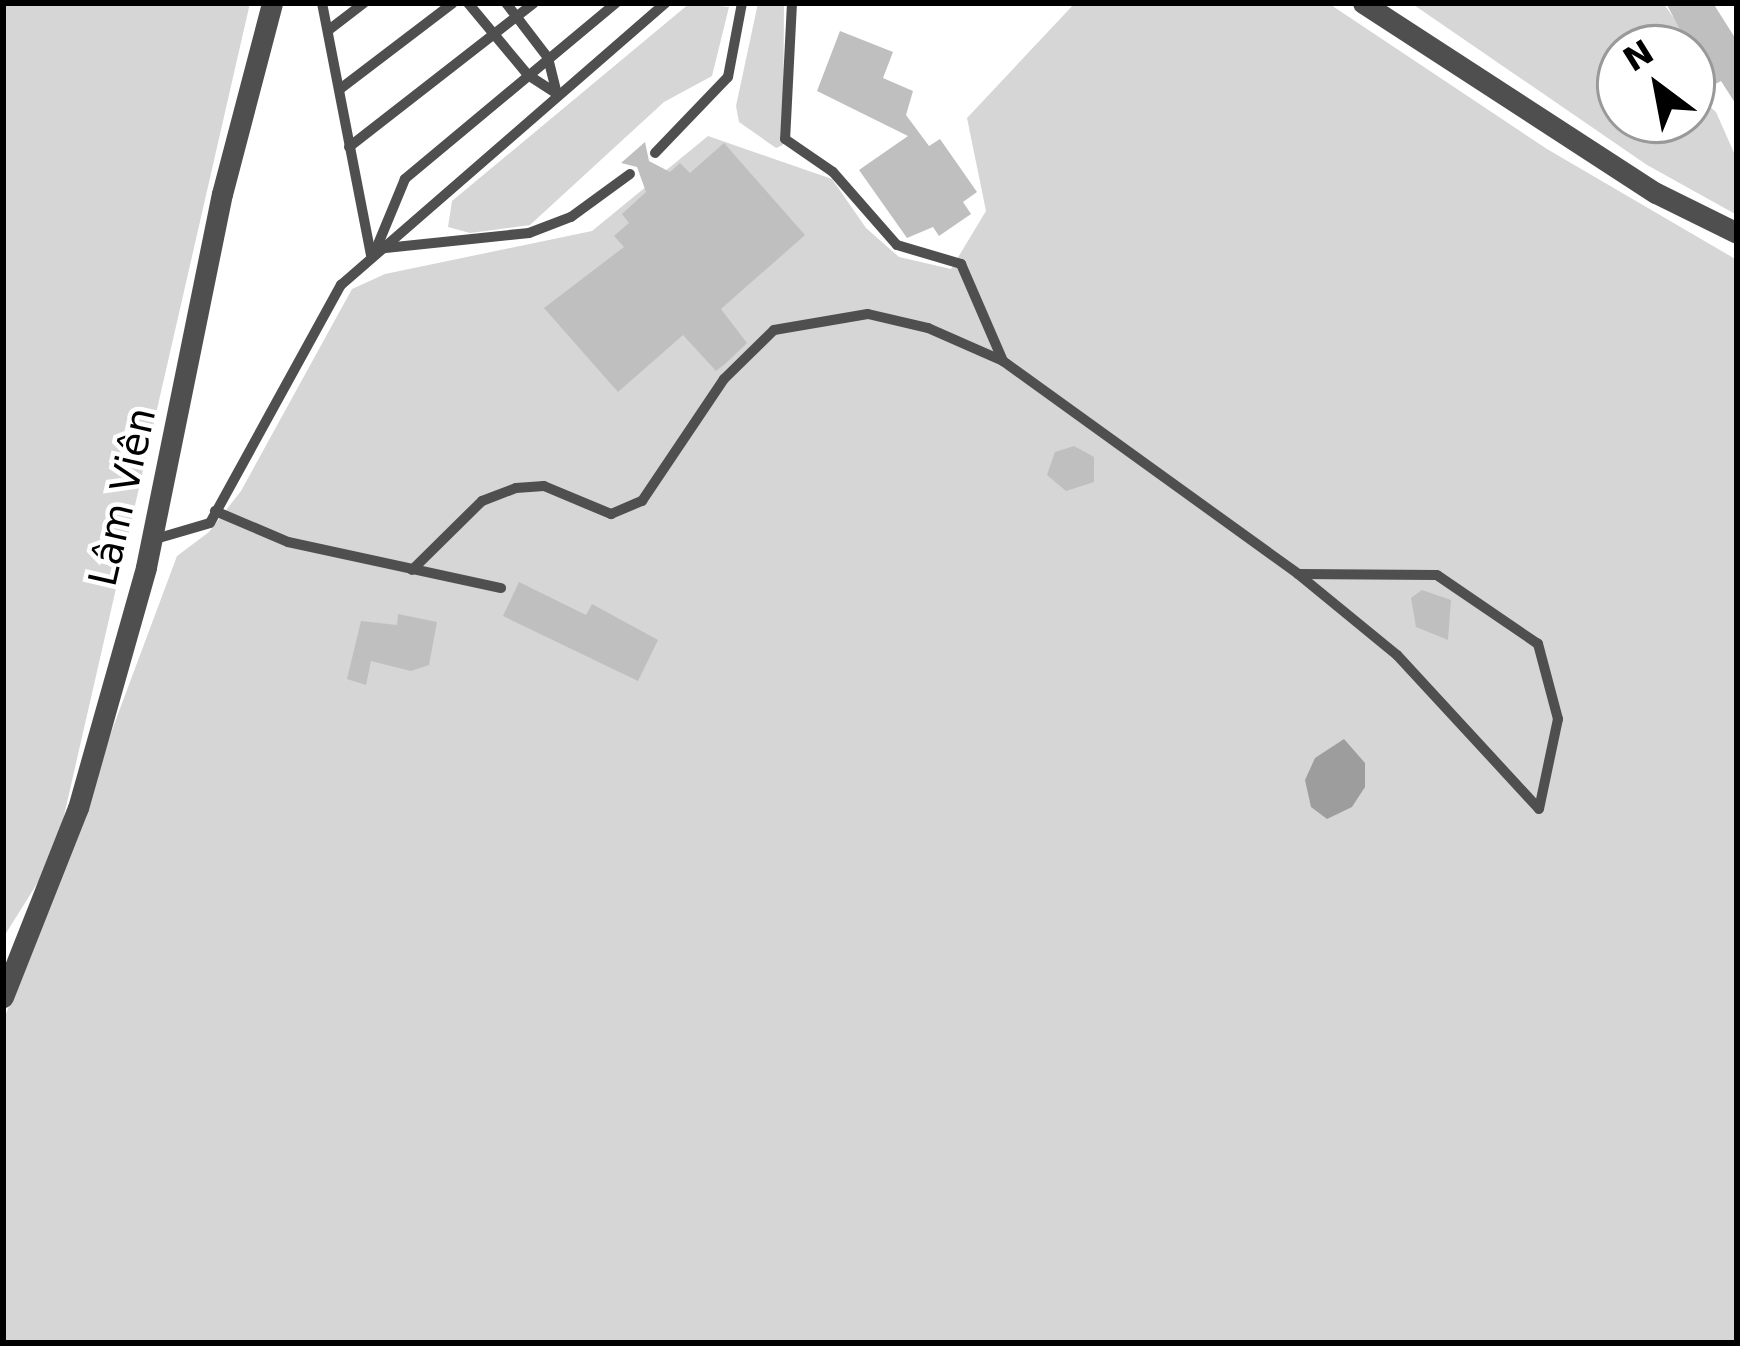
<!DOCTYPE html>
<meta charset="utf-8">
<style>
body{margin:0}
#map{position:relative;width:1740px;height:1346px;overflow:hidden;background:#fff;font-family:"DejaVu Sans",sans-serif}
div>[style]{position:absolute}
.green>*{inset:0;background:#d6d6d6}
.water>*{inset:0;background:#9d9d9d}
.building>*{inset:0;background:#bfbfbf}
.lane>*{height:10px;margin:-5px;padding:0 5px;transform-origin:5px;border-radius:5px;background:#4f4f4f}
.street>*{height:21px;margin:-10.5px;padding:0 10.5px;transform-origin:10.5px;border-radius:10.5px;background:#4f4f4f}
span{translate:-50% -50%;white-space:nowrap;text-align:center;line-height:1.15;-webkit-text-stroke:9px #fff;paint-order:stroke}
.street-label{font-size:39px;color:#000}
.frame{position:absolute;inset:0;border:6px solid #000;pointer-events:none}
.north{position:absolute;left:1596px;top:24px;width:120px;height:120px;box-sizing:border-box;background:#fff;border:3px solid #999;border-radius:50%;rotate:328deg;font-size:33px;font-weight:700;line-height:48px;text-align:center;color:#000}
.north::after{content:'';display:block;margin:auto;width:42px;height:54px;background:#000;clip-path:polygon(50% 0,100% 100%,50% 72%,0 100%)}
</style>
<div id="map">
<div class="green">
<div style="clip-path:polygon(3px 3px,250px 3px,55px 855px,3px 938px)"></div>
<div style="clip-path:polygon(690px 3px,729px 7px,712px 76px,664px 102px,530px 225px,470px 233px,448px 227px,452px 201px)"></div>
<div style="clip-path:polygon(758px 3px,784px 3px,783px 145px,776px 148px,739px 122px,736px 106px)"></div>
<div style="clip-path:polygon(1075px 3px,1328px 3px,1547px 149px,1737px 260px,1737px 1343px,3px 1343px,3px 1022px,177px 556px,209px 532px,241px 491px,352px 289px,385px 274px,592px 231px,708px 136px,832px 179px,866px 228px,899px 257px,951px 269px,986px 211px,967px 118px)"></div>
<div style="clip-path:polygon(1411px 3px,1663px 3px,1684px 32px,1669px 48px,1620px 48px,1620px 120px,1692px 120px,1692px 91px,1716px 112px,1735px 155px,1737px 215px,1647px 165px)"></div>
</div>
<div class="water">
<div style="clip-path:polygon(1344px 739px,1365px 763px,1365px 787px,1352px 807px,1327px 819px,1311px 807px,1305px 780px,1315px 758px)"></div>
</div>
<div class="building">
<div style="clip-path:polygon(1666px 3px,1713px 3px,1737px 41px,1737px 106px,1721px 81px,1710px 87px)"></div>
<div style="clip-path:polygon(840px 31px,893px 52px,883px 78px,913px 91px,906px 115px,929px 146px,940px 139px,977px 192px,963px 202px,971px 214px,939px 236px,933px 227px,907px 238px,859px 170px,908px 136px,817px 91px)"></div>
<div style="clip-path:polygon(645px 142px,649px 161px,670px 172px,680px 163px,690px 173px,724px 143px,805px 235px,721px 309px,747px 343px,725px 364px,716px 371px,683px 335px,618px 392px,544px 308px,624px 247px,614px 236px,629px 223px,622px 214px,646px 192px,637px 167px,621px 163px)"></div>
<div style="clip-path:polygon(1074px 446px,1094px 457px,1094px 482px,1066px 491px,1047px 475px,1055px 452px)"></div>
<div style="clip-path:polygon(519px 582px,586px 615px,592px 604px,658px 640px,638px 681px,503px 616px)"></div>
<div style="clip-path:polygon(1422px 590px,1451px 600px,1448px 640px,1416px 627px,1411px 598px)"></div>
<div style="clip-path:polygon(398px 614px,437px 622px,429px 665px,411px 671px,371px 661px,366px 685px,347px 679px,361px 621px,397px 625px)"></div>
</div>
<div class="lane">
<div style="left:322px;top:3px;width:257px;rotate:79deg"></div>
<div style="left:468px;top:3px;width:94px;rotate:50.2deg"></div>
<div style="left:528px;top:75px;width:35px;rotate:33deg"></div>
<div style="left:506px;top:3px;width:69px;rotate:52.6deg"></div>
<div style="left:548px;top:58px;width:37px;rotate:76deg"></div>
<div style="left:616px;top:3px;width:275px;rotate:140.2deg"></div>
<div style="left:405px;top:179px;width:76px;rotate:112.5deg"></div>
<div style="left:376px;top:249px;width:154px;rotate:-6deg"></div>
<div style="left:529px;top:233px;width:45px;rotate:-20.9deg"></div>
<div style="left:571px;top:217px;width:73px;rotate:-36.1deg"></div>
<div style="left:792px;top:3px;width:136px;rotate:92.9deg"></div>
<div style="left:785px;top:139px;width:58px;rotate:34.5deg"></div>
<div style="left:833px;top:172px;width:97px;rotate:48.8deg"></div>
<div style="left:897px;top:245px;width:67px;rotate:16.5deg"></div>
<div style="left:961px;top:264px;width:106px;rotate:66.6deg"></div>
<div style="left:330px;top:29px;width:43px;rotate:-37.4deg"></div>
<div style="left:340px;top:89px;width:142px;rotate:-37.3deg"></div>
<div style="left:349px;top:147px;width:234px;rotate:-37.9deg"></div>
<div style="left:655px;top:153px;width:105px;rotate:-46.2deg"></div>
<div style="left:728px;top:77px;width:75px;rotate:-79.3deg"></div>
<div style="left:215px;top:511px;width:79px;rotate:23deg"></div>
<div style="left:288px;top:542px;width:218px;rotate:12.2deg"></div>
<div style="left:152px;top:540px;width:60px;rotate:-16.3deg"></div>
<div style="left:210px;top:523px;width:272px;rotate:-61.2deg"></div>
<div style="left:341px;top:285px;width:430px;rotate:-41deg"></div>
<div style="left:412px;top:570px;width:98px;rotate:-44.6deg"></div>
<div style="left:482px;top:501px;width:36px;rotate:-21deg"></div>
<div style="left:516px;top:488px;width:28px;rotate:-4deg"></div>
<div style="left:544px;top:486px;width:73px;rotate:22.7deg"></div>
<div style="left:611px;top:514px;width:34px;rotate:-23deg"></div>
<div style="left:642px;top:501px;width:147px;rotate:-56.1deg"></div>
<div style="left:724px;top:379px;width:70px;rotate:-44.4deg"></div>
<div style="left:774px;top:330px;width:95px;rotate:-9.7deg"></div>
<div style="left:868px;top:314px;width:62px;rotate:13.1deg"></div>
<div style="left:928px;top:328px;width:82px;rotate:23.7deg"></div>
<div style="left:1003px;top:361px;width:364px;rotate:35.8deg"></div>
<div style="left:1298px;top:574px;width:128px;rotate:39.3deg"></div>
<div style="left:1397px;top:655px;width:209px;rotate:47.3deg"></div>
<div style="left:1539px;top:809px;width:92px;rotate:-78.1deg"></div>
<div style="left:1558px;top:719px;width:78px;rotate:-104.9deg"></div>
<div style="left:1538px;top:644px;width:122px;rotate:-145.7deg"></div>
<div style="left:1437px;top:575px;width:139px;rotate:-179.6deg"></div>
</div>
<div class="street">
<div style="left:1363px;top:3px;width:349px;rotate:33deg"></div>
<div style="left:1656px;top:193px;width:90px;rotate:26.3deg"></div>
<div style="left:3px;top:997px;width:203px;rotate:-68.4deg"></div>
<div style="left:78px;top:808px;width:250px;rotate:-74.2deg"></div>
<div style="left:146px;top:567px;width:381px;rotate:-78.5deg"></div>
<div style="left:222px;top:194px;width:197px;rotate:-75.3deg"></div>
</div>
<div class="street-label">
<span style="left:123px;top:497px;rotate:-77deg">Lâm Viên</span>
</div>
<div class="frame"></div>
<div class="north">N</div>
</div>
